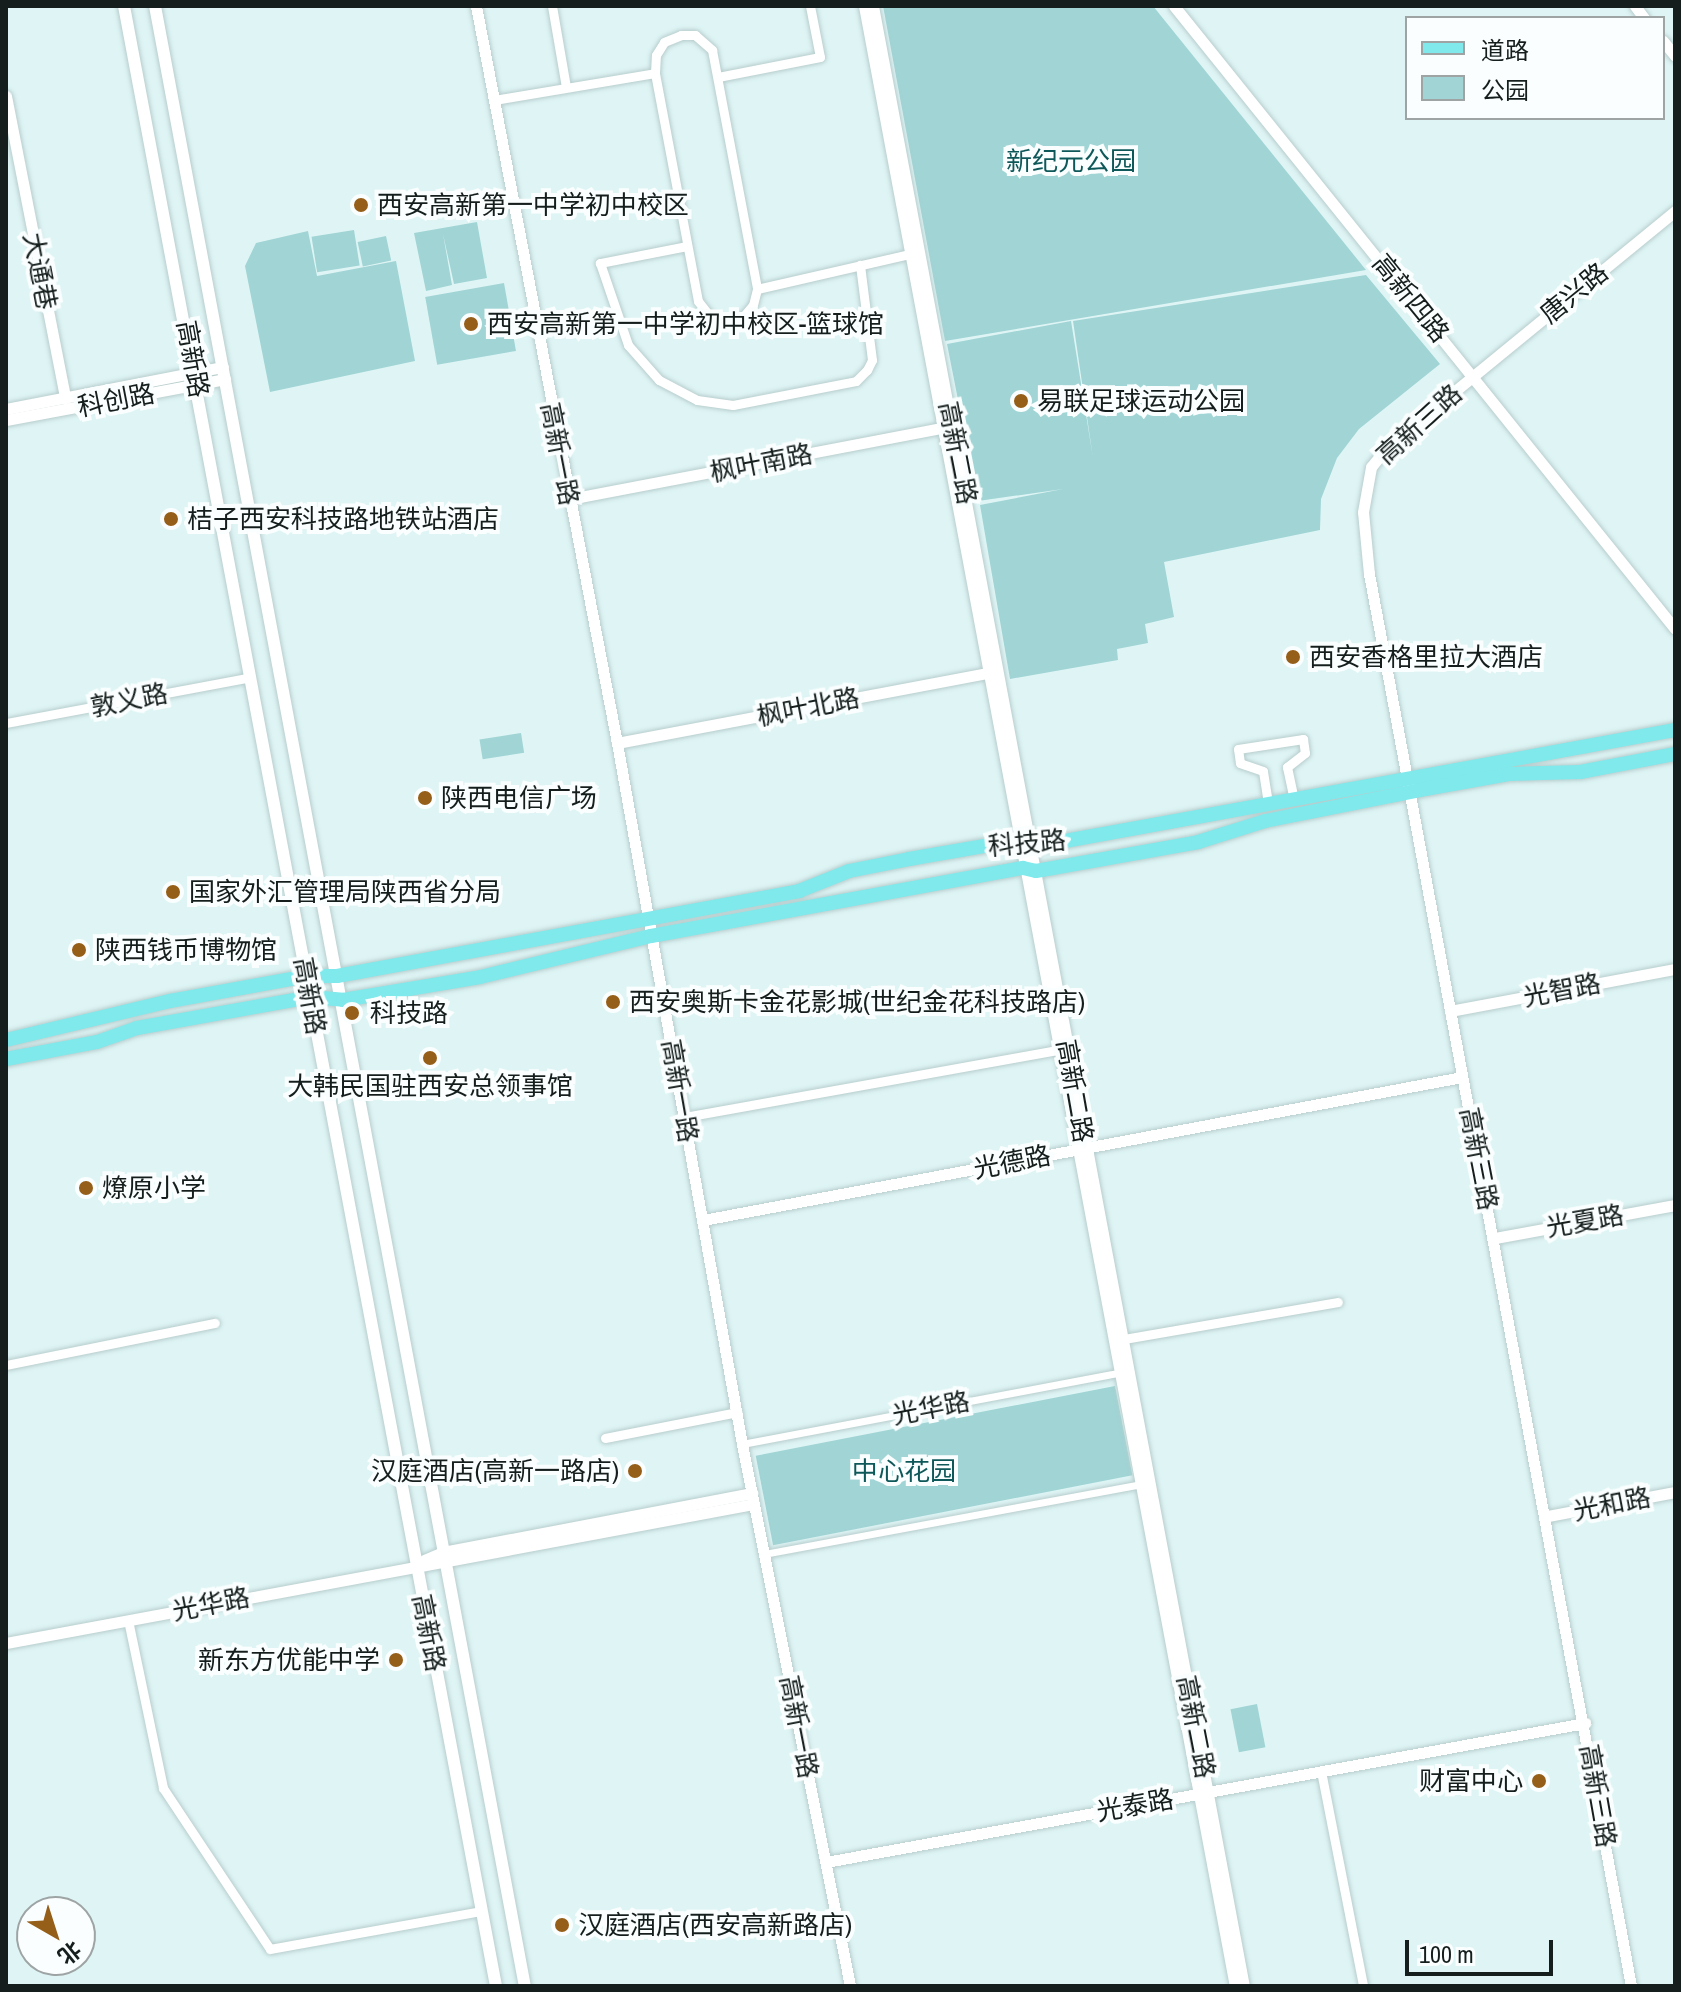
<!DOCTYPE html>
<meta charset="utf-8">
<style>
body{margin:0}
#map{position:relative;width:1681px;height:1992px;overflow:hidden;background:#dff5f5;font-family:"Archivo Narrow","Noto Sans SC",sans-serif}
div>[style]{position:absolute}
.green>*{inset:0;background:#a1d4d5;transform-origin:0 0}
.roads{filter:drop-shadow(0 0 2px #b8cdcd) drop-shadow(0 0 2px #b8cdcd)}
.pedestrian>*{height:7px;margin:-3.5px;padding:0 3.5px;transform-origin:3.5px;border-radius:3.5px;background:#fff}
.minor>*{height:9px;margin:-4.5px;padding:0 4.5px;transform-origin:4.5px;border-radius:4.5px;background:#fff}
.tertiary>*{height:11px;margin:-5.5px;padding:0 5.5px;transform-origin:5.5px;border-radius:5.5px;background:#fff}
.secondary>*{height:12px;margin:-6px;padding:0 6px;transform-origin:6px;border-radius:6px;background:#fff}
.primary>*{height:14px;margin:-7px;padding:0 7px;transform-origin:7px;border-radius:7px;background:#7fe9ec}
.dots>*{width:22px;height:22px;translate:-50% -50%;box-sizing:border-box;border:4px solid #fafefe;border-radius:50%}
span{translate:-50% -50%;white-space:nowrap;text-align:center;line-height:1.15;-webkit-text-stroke:8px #fafefe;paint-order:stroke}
.park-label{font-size:26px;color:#0f585a}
.poi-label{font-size:26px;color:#151d1d}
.left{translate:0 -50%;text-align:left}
.right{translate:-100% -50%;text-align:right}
.street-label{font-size:26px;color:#151d1d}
.frame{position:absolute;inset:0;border:8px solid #151d1d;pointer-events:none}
.legend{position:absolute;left:1405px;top:16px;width:260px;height:104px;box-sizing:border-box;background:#fafefe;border:2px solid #9ea4a4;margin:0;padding:10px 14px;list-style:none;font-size:24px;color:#151d1d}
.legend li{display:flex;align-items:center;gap:16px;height:40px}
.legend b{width:40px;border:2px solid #9ea4a4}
.north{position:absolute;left:16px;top:1896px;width:80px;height:80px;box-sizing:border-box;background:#fafefe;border:2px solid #9ea4a4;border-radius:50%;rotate:141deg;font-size:22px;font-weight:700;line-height:32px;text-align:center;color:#151d1d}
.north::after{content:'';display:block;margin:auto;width:28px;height:36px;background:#965f19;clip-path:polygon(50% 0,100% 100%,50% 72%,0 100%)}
.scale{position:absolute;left:1405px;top:1940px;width:148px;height:36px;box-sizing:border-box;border:4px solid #151d1d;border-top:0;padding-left:10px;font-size:24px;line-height:28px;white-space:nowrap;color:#151d1d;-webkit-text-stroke:6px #fafefe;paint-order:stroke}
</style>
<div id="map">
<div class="green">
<div style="clip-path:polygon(883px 6px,1153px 6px,1366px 270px,945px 341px)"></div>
<div style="clip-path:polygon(477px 222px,487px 278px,454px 284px,443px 234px,452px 285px,426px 291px,414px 233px)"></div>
<div style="left:354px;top:230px;width:36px;height:43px;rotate:81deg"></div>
<div style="clip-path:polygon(308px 231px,317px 276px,396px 261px,415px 361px,270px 392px,245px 266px,256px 243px)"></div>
<div style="left:386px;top:236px;width:25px;height:29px;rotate:78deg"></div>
<div style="clip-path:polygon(1366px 275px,1440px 364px,1359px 429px,1337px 458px,1321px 499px,1320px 530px,1164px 562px,1174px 617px,1145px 624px,1148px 643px,1117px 649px,1118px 660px,1010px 679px,980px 505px,1063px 489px,978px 501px,947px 344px,1071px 321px,1093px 458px,1073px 321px)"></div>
<div style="left:504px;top:283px;width:69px;height:80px;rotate:80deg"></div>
<div style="left:521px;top:733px;width:20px;height:42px;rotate:81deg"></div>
<div style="left:1115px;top:1386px;width:91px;height:366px;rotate:79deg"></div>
<div style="left:1257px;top:1704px;width:44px;height:27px;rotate:79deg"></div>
</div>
<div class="roads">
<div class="pedestrian">
<div style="left:742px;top:1444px;width:384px;rotate:-10.7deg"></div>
<div style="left:764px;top:1554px;width:382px;rotate:-10.5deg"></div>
</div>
<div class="minor">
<div style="left:552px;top:6px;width:82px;rotate:80.2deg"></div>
<div style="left:681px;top:35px;width:14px"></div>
<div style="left:695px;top:35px;width:23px;rotate:41deg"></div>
<div style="left:712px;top:50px;width:243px;rotate:79.3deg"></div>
<div style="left:757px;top:289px;width:16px;rotate:104deg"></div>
<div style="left:753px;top:305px;width:16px;rotate:130deg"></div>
<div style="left:743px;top:317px;width:18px;rotate:161deg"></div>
<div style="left:726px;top:323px;width:15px;rotate:-164deg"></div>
<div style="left:712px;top:319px;width:23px;rotate:-128deg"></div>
<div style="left:698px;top:301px;width:232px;rotate:-100.7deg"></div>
<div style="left:655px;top:73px;width:18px;rotate:-87deg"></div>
<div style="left:656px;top:55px;width:15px;rotate:-58deg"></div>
<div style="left:664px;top:42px;width:18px;rotate:-22deg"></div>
<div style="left:718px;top:77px;width:104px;rotate:-11.1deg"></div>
<div style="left:820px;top:57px;width:52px;rotate:-101.1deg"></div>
<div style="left:494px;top:100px;width:163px;rotate:-9.5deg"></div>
<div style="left:687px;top:246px;width:89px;rotate:168.9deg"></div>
<div style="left:600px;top:263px;width:87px;rotate:71.1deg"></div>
<div style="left:628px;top:345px;width:47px;rotate:48.5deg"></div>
<div style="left:659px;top:380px;width:43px;rotate:27.8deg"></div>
<div style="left:697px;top:400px;width:36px;rotate:8deg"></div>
<div style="left:733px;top:405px;width:125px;rotate:-11deg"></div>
<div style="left:856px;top:381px;width:16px;rotate:-45deg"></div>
<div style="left:867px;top:370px;width:11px;rotate:-63deg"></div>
<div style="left:872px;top:360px;width:96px;rotate:-97.2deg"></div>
<div style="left:757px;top:289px;width:157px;rotate:-12.9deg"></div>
<div style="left:6px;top:723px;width:249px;rotate:-10.6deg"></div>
<div style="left:1268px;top:803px;width:32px;rotate:-99deg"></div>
<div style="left:1263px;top:771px;width:24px;rotate:-161deg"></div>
<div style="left:1240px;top:763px;width:14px;rotate:-98deg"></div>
<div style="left:1238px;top:749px;width:66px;rotate:-8.7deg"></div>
<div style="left:1303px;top:739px;width:14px;rotate:82deg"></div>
<div style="left:1305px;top:753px;width:23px;rotate:142deg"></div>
<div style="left:1287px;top:767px;width:33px;rotate:78deg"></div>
<div style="left:685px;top:1117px;width:378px;rotate:-10.2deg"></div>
<div style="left:1124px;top:1339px;width:217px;rotate:-9.8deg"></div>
<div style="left:6px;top:1365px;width:213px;rotate:-11.4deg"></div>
<div style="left:605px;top:1438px;width:135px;rotate:-11.1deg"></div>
<div style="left:128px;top:1620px;width:172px;rotate:78.2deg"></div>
<div style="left:163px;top:1788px;width:193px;rotate:56.4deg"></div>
<div style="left:270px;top:1949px;width:215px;rotate:-10.2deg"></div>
<div style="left:1321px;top:1771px;width:219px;rotate:78.9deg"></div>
</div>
<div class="tertiary">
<div style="left:476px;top:6px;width:750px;rotate:79.17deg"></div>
<div style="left:617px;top:743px;width:712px;rotate:79.89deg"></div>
<div style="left:742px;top:1444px;width:553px;rotate:78.73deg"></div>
<div style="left:864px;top:6px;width:2014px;rotate:79.39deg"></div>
<div style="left:873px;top:6px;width:2014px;rotate:79.39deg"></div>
<div style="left:1174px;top:6px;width:799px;rotate:51.19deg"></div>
<div style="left:1635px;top:6px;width:15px;rotate:53deg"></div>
<div style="left:1663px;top:41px;width:19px;rotate:51deg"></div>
<div style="left:6px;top:96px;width:308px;rotate:78.9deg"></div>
<div style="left:6px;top:409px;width:221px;rotate:-11deg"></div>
<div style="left:6px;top:420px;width:223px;rotate:-10.6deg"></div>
<div style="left:569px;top:499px;width:386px;rotate:-10.8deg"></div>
<div style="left:617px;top:743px;width:384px;rotate:-10.7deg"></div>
<div style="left:1450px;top:1011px;width:229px;rotate:-10.6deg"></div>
<div style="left:703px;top:1220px;width:772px;rotate:-10.67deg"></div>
<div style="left:1495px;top:1238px;width:183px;rotate:-10.4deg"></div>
<div style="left:1548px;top:1516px;width:129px;rotate:-10.7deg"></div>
<div style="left:424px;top:1560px;width:21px;rotate:-23deg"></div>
<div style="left:443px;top:1552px;width:315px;rotate:-10.8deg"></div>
<div style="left:6px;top:1643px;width:761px;rotate:-10.53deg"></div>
<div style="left:826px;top:1862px;width:772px;rotate:-10.38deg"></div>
<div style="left:1631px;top:1986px;width:1436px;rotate:-100.51deg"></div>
<div style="left:1369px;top:574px;width:62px;rotate:-95.5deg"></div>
<div style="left:1363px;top:512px;width:46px;rotate:-79.9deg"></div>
<div style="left:1371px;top:467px;width:28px;rotate:-51deg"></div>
<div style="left:1389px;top:445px;width:370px;rotate:-39.3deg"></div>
</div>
<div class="secondary">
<div style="left:124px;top:6px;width:2015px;rotate:79.36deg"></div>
<div style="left:155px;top:6px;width:2014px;rotate:79.42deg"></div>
</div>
<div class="primary">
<div style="left:6px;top:1040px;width:169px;rotate:-13.4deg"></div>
<div style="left:170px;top:1001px;width:139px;rotate:-10.3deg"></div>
<div style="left:307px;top:976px;width:30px"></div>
<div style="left:337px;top:976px;width:470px;rotate:-10.4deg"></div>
<div style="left:799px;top:891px;width:54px;rotate:-21.8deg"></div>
<div style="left:849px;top:871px;width:61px;rotate:-11.3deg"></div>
<div style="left:909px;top:859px;width:112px;rotate:-9.8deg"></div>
<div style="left:1019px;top:840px;width:15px;rotate:28deg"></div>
<div style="left:1032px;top:847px;width:654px;rotate:-10.31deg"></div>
<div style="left:6px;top:1059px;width:93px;rotate:-10.6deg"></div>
<div style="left:97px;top:1042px;width:42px;rotate:-19.3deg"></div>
<div style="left:137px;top:1028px;width:177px;rotate:-10.1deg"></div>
<div style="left:311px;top:997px;width:32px;rotate:5deg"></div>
<div style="left:343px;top:1000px;width:139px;rotate:-9.5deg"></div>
<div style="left:480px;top:977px;width:176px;rotate:-13.5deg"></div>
<div style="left:651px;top:936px;width:378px;rotate:-10.4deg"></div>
<div style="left:1023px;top:868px;width:13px;rotate:13deg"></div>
<div style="left:1036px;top:871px;width:165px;rotate:-10.1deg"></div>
<div style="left:1198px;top:842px;width:70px;rotate:-17.4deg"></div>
<div style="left:1265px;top:821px;width:163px;rotate:-11.3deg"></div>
<div style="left:1425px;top:789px;width:85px;rotate:-10.1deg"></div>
<div style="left:1509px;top:774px;width:71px;rotate:-1.6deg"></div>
<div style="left:1580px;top:772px;width:97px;rotate:-10.7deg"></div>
</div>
</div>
<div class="dots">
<div style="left:361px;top:205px;background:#965f19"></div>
<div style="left:471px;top:324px;background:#965f19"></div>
<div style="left:1021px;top:401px;background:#965f19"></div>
<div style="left:171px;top:519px;background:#965f19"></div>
<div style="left:1293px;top:657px;background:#965f19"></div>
<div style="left:425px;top:798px;background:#965f19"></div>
<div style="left:173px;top:892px;background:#965f19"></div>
<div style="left:79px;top:950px;background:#965f19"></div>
<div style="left:613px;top:1002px;background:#965f19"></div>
<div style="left:352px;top:1013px;background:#965f19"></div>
<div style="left:430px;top:1058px;background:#965f19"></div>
<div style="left:86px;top:1188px;background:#965f19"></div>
<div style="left:635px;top:1471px;background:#965f19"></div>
<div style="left:396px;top:1660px;background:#965f19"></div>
<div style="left:1539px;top:1781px;background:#965f19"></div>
<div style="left:562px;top:1925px;background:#965f19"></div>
</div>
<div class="park-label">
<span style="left:1071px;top:161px">新纪元公园</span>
<span style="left:904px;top:1471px">中心花园</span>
</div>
<div class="poi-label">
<span class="left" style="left:377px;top:205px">西安高新第一中学初中校区</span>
<span class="left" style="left:487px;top:324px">西安高新第一中学初中校区-篮球馆</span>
<span class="left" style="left:1037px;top:401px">易联足球运动公园</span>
<span class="left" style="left:187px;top:519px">桔子西安科技路地铁站酒店</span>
<span class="left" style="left:1309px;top:657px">西安香格里拉大酒店</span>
<span class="left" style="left:441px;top:798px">陕西电信广场</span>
<span class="left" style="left:189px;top:892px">国家外汇管理局陕西省分局</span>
<span class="left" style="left:95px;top:950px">陕西钱币博物馆</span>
<span class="left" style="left:629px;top:1002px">西安奥斯卡金花影城(世纪金花科技路店)</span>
<span class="left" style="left:370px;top:1013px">科技路</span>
<span style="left:430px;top:1086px">大韩民国驻西安总领事馆</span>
<span class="left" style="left:102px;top:1188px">燎原小学</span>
<span class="right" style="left:619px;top:1471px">汉庭酒店(高新一路店)</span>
<span class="right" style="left:380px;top:1660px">新东方优能中学</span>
<span class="right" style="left:1523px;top:1781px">财富中心</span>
<span class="left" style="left:578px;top:1925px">汉庭酒店(西安高新路店)</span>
</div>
<div class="street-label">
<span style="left:40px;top:271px;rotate:79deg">大通巷</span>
<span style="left:1574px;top:293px;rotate:-39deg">唐兴路</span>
<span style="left:1411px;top:298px;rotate:51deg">高新四路</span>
<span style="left:193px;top:359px;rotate:80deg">高新路</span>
<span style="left:116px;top:400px;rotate:-11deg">科创路</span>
<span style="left:1419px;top:424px;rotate:-42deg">高新三路</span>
<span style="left:958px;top:453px;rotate:79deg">高新二路</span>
<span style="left:560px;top:454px;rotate:79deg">高新一路</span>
<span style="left:761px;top:463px;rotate:-11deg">枫叶南路</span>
<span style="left:129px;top:700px;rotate:-11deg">敦义路</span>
<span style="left:808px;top:707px;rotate:-11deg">枫叶北路</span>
<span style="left:1027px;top:843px;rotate:-5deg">科技路</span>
<span style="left:1562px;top:990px;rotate:-11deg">光智路</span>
<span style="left:310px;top:996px;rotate:80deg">高新路</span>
<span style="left:680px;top:1091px;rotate:80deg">高新一路</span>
<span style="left:1075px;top:1091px;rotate:80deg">高新二路</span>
<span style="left:1479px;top:1159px;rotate:79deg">高新三路</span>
<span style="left:1012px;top:1162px;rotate:-11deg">光德路</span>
<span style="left:1585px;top:1221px;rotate:-10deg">光夏路</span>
<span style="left:931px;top:1408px;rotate:-11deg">光华路</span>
<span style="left:1612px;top:1504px;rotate:-11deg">光和路</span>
<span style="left:211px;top:1604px;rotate:-11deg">光华路</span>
<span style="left:429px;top:1633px;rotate:79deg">高新路</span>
<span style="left:799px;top:1727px;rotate:79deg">高新一路</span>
<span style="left:1196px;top:1727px;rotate:79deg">高新二路</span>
<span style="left:1598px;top:1796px;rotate:80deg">高新三路</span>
<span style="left:1135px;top:1805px;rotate:-10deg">光泰路</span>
</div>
<div class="frame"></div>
<ul class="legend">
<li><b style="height:10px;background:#7fe9ec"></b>道路</li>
<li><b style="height:22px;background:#a1d4d5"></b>公园</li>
</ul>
<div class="north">北</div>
<div class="scale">100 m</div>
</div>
